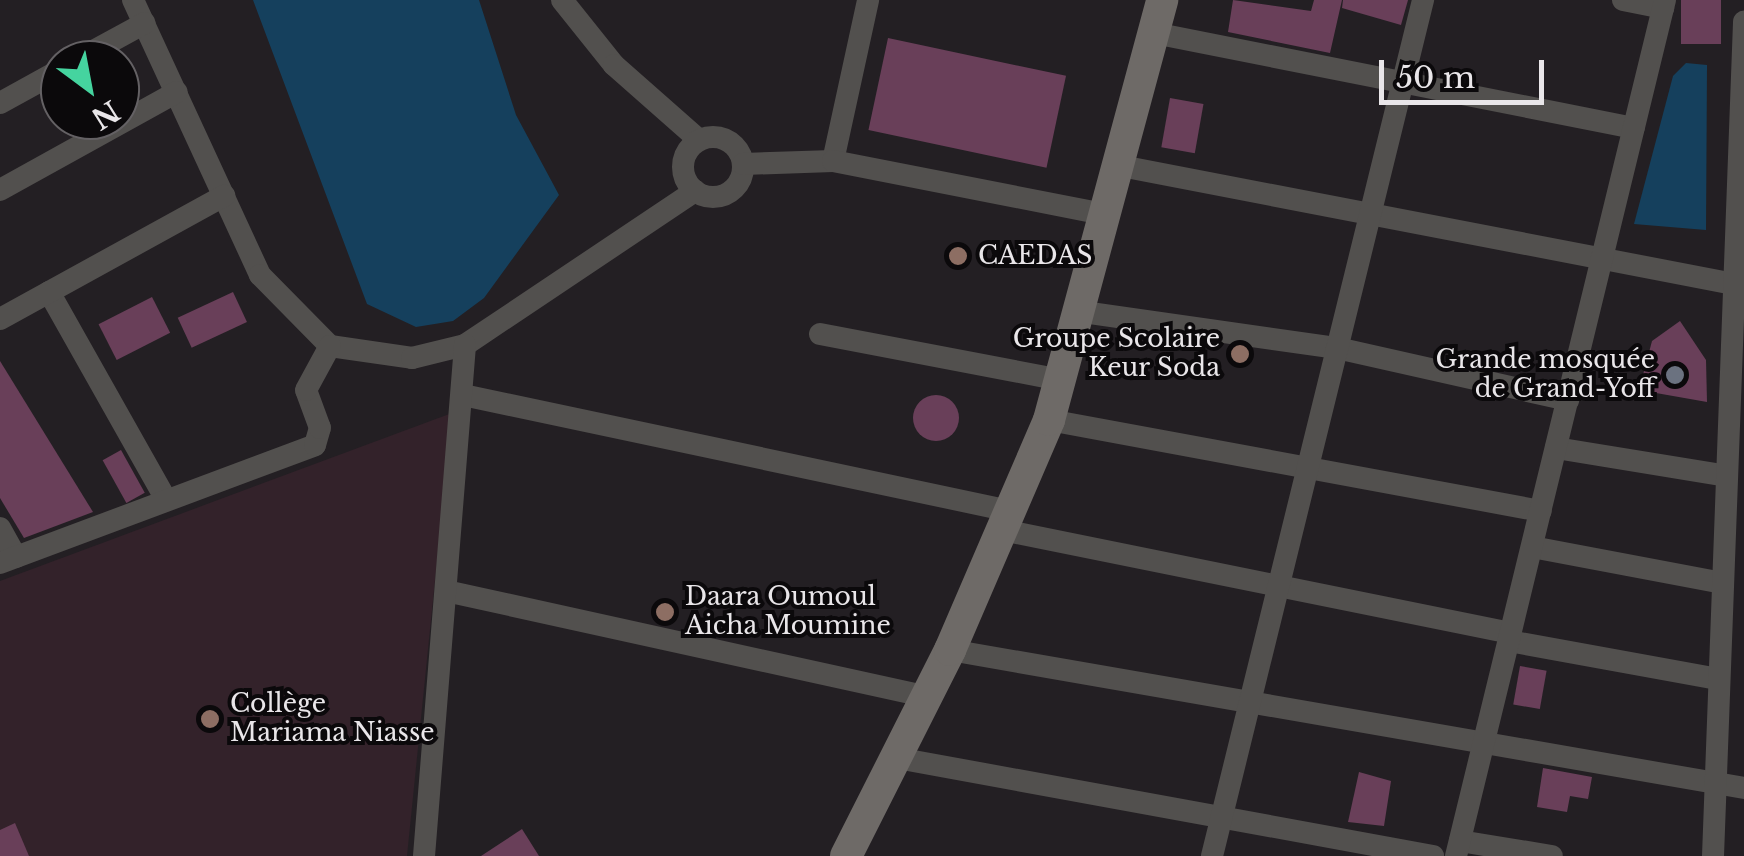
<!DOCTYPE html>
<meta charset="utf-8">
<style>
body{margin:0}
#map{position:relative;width:1744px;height:856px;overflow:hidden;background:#231f23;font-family:"Libre Baskerville",serif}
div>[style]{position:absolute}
.education>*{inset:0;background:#33222a}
.water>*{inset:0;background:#15405d}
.building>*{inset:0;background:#693f59;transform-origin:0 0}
.round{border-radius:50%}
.street>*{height:22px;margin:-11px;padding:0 11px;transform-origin:11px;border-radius:11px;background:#52504e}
.street>.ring{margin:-11px;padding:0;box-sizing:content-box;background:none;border:22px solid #52504e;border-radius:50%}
.secondary>*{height:32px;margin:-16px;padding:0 16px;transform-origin:16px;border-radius:16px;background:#6e6a67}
.dots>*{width:28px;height:28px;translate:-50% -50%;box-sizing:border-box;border:5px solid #0b090b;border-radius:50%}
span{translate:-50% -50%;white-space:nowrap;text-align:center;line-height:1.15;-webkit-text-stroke:8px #0b090b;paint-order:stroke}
.poi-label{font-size:25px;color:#e9e6e9}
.left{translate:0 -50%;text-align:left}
.right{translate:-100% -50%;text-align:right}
.north{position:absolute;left:40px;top:40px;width:100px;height:100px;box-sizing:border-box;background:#0b090b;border:2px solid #646164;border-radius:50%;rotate:148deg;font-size:28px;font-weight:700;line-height:40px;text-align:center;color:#e9e6e9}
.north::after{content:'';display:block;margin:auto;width:35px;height:45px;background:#45d49f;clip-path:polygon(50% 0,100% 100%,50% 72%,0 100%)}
.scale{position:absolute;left:1379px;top:60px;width:165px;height:45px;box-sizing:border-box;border:5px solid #e9e6e9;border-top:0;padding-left:12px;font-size:30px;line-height:35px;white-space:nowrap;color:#e9e6e9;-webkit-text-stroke:8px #0b090b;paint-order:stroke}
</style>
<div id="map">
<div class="education">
<div style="clip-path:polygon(452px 413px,407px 856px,0 856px,0 581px)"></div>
</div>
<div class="water">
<div style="clip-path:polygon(253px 0,479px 0,516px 115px,559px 195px,484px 298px,453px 321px,416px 327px,367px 304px)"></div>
<div style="clip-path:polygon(1686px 63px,1707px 65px,1706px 230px,1634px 224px,1673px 76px)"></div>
</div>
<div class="building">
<div style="clip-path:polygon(1233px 0,1311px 11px,1314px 0,1342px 0,1330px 53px,1228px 32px)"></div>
<div style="clip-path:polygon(1343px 0,1408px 0,1401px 25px,1342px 8px)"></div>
<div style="left:1681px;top:0;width:40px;height:44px"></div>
<div style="left:888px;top:38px;width:182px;height:94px;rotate:12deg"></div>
<div style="left:1170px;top:98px;width:34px;height:50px;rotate:10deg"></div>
<div style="left:233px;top:292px;width:33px;height:61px;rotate:65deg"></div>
<div style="left:152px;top:297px;width:40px;height:60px;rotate:63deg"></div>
<div style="clip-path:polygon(1680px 321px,1706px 360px,1707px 402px,1639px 390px,1652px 341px)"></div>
<div style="clip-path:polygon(0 361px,93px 512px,24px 538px,0 498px)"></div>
<div class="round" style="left:913px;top:395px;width:46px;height:46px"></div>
<div style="left:121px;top:450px;width:49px;height:21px;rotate:61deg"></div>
<div style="left:1520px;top:666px;width:27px;height:39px;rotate:10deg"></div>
<div style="clip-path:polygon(1543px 768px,1592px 777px,1588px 799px,1570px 796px,1567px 812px,1537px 807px)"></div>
<div style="clip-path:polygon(1359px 772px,1391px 781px,1384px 826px,1348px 822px)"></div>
<div style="clip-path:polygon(15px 823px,29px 856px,0 856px,0 830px)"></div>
<div style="clip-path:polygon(522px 829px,539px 856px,481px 856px)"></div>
</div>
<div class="street">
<div style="left:133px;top:0;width:303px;rotate:65.2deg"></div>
<div style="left:260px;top:275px;width:100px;rotate:45.4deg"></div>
<div style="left:330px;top:346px;width:83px;rotate:8.3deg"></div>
<div style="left:412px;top:358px;width:55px;rotate:-13.8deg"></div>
<div style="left:465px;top:345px;width:277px;rotate:-33.8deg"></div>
<div style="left:562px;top:0;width:83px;rotate:51.3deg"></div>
<div style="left:614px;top:65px;width:113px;rotate:41.4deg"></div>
<div style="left:1623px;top:0;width:41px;rotate:11.3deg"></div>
<div style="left:1154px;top:33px;width:489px;rotate:11.2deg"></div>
<div style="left:77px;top:60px;width:77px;rotate:-28.6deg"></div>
<div style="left:0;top:103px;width:68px;rotate:-28.8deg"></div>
<div class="ring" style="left:683px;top:137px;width:38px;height:38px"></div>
<div style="left:833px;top:161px;width:165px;rotate:-77.7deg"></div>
<div style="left:743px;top:164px;width:90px;rotate:-1.9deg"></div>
<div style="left:833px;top:161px;width:280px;rotate:11.1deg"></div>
<div style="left:1121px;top:166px;width:634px;rotate:10.9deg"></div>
<div style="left:0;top:190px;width:202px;rotate:-29deg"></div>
<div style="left:49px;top:292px;width:239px;rotate:60.6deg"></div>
<div style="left:1083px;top:312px;width:257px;rotate:8.1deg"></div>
<div style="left:1337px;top:348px;width:237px;rotate:12.7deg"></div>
<div style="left:0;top:319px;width:256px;rotate:-28.8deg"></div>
<div style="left:820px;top:334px;width:246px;rotate:10.8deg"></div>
<div style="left:463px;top:395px;width:559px;rotate:11.97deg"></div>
<div style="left:1049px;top:420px;width:500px;rotate:10.48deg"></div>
<div style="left:1556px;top:448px;width:173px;rotate:9.3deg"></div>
<div style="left:0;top:528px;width:33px;rotate:61deg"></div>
<div style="left:1002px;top:530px;width:519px;rotate:11.44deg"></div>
<div style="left:1532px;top:547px;width:194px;rotate:10.7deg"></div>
<div style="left:0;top:563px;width:336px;rotate:-20.5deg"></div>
<div style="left:315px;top:445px;width:18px;rotate:-74deg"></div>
<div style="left:320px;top:428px;width:40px;rotate:-110.2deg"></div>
<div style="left:306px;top:390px;width:50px;rotate:-61.4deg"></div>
<div style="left:446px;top:591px;width:494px;rotate:12.4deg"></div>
<div style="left:1509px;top:641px;width:213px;rotate:10.3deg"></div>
<div style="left:950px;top:650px;width:806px;rotate:9.86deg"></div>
<div style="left:897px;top:758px;width:545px;rotate:10.36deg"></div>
<div style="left:1460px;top:841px;width:93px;rotate:9.3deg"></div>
<div style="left:424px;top:856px;width:513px;rotate:-85.41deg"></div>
<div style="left:1212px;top:856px;width:882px;rotate:-76.15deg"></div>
<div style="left:1456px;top:856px;width:881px;rotate:-76.28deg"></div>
<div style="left:1713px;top:856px;width:835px;rotate:-87.87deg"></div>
</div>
<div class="secondary">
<div style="left:846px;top:856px;width:231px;rotate:-63.2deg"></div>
<div style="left:950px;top:650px;width:250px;rotate:-66.7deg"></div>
<div style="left:1049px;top:420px;width:435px;rotate:-74.9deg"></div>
</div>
<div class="dots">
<div style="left:958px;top:256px;background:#8d6e63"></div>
<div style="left:1240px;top:354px;background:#8d6e63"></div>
<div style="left:1675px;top:375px;background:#6b7280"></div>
<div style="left:665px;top:612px;background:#8d6e63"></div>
<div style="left:210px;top:719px;background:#8d6e63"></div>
</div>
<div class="poi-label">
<span class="left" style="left:978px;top:256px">CAEDAS</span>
<span class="right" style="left:1220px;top:354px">Groupe Scolaire<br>Keur Soda</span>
<span class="right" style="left:1655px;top:375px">Grande mosquée<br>de Grand-Yoff</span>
<span class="left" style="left:685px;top:612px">Daara Oumoul<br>Aicha Moumine</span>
<span class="left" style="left:230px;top:719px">Collège<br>Mariama Niasse</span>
</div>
<div class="north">N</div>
<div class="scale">50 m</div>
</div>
